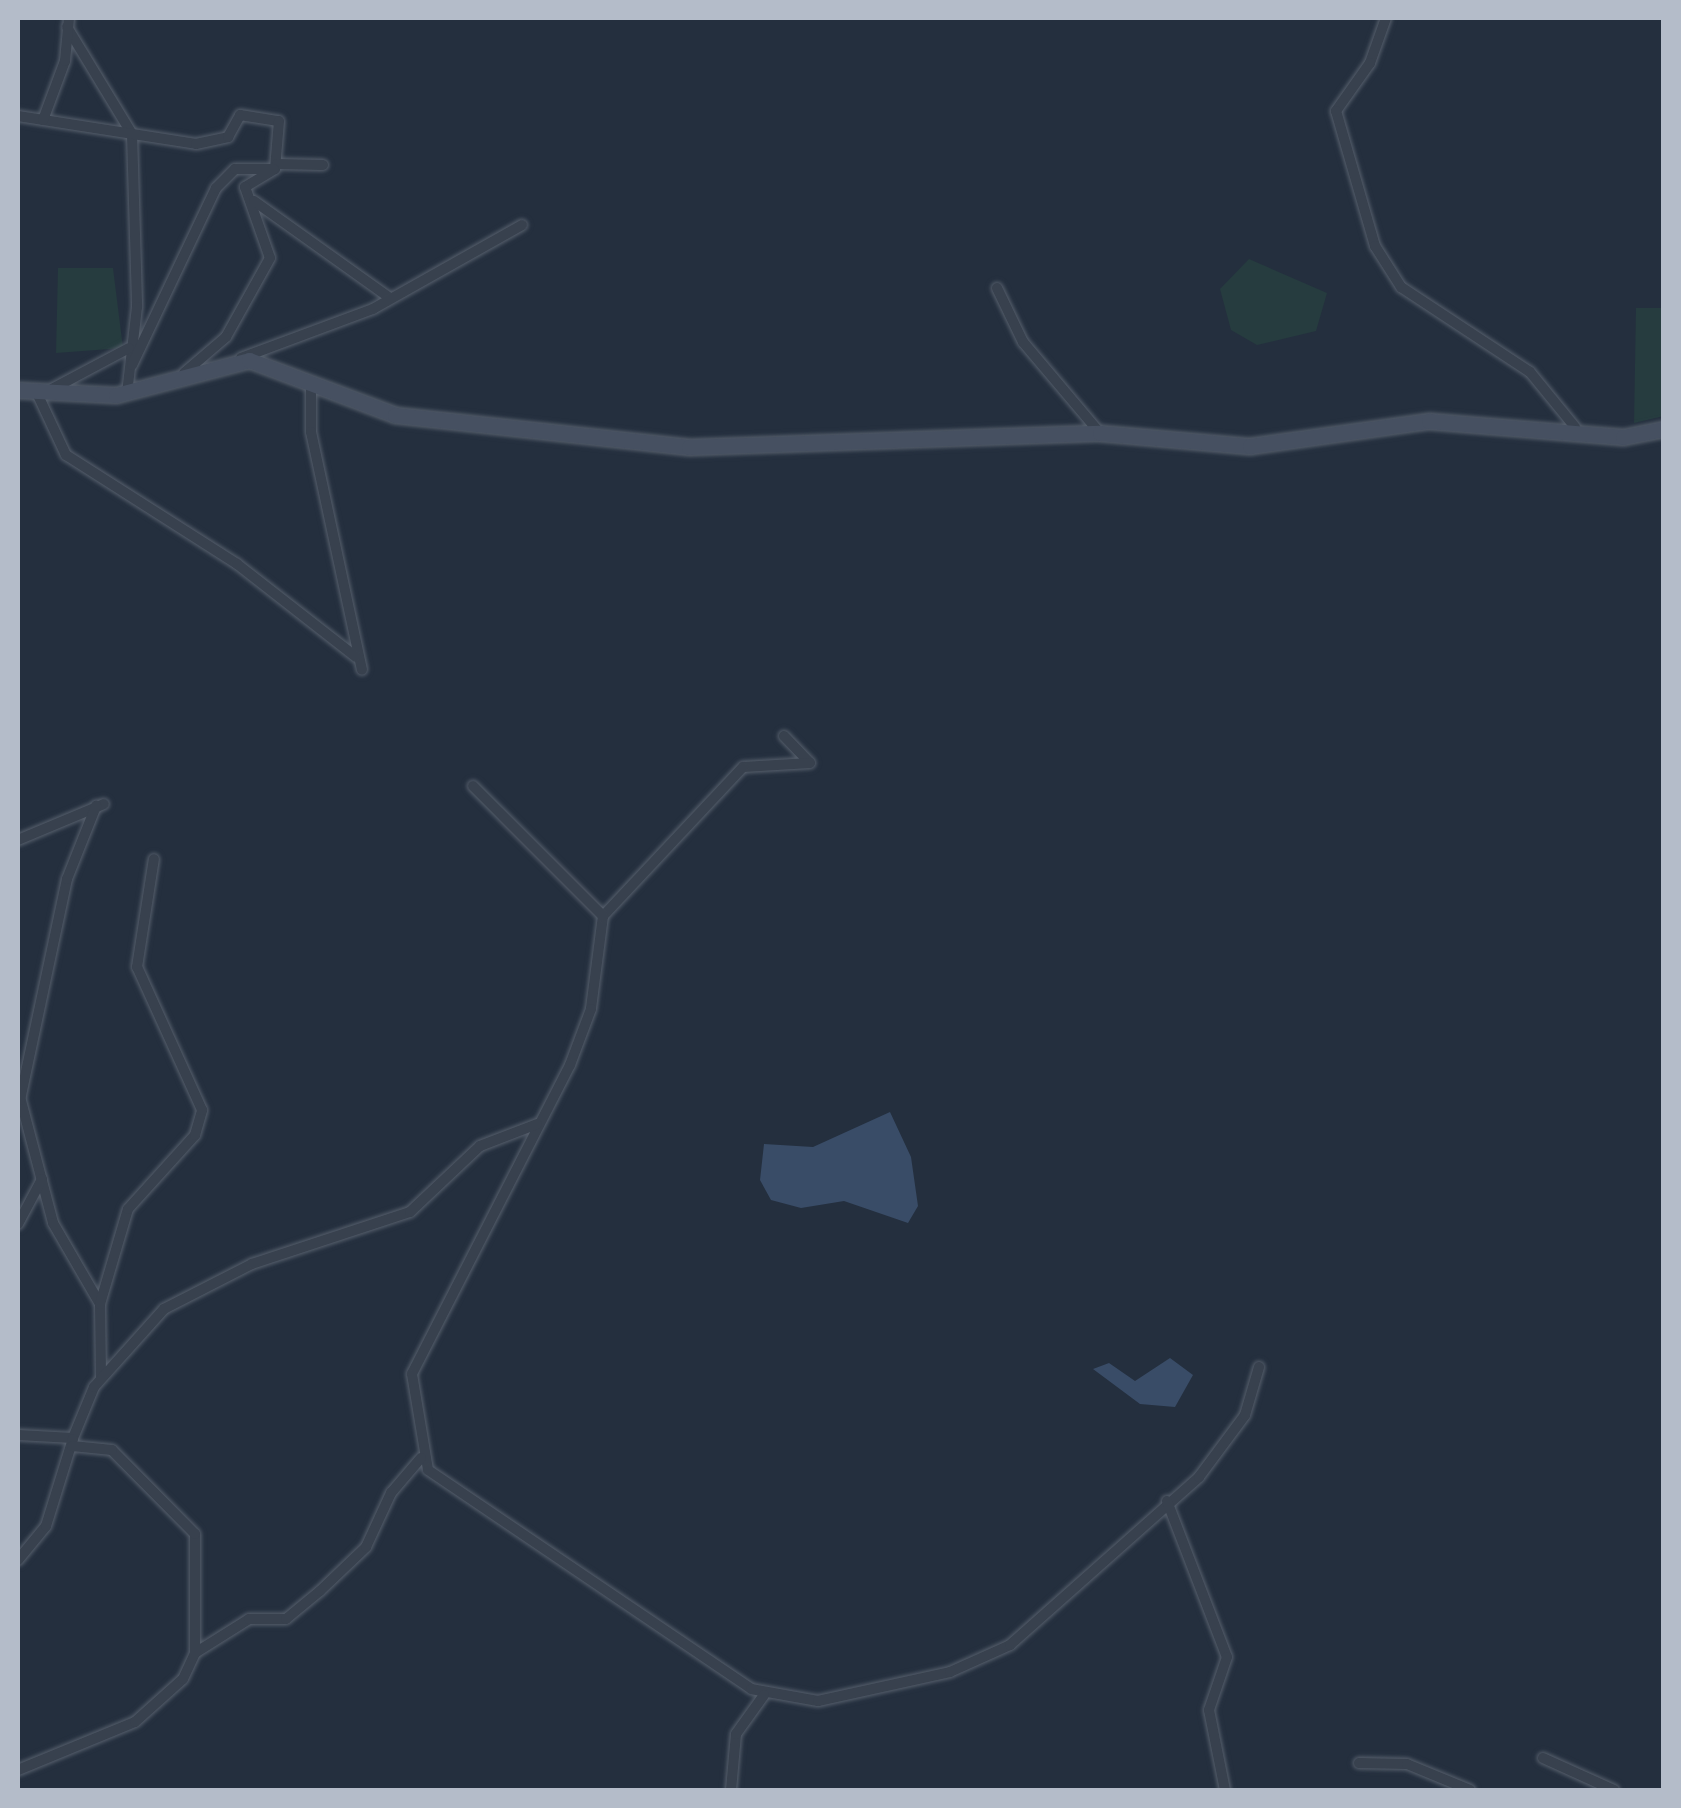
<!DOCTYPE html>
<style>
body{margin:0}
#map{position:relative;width:1681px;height:1808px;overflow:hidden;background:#242f3e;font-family:"Sofia Sans Condensed",sans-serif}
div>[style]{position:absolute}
.green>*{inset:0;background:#263c3f}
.water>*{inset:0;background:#394c67}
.stream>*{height:2.5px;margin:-1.25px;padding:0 1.25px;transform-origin:1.25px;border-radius:1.25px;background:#394c67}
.roads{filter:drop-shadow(0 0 2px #565f6c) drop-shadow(0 0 2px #565f6c)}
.street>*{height:10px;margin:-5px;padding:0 5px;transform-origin:5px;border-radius:5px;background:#38414e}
.secondary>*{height:15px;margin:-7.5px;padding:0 7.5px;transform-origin:7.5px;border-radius:7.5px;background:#465061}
span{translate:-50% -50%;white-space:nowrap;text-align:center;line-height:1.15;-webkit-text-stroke:8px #1d2633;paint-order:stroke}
.frame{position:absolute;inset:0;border:20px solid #b4bcc9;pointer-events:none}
</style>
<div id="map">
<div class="green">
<div style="clip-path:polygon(1249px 259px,1327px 293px,1316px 331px,1257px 345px,1231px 330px,1220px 289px)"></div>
<div style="clip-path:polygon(58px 268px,113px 268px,123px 348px,56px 353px)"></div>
<div style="clip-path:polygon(1636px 308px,1663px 308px,1664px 416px,1634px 423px)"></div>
</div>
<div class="water">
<div style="clip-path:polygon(890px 1112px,911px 1157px,918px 1206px,908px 1223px,844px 1201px,801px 1208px,771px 1200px,760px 1180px,764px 1144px,813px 1147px)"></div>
<div style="clip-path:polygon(1170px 1358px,1193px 1375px,1175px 1407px,1140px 1404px,1093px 1369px,1109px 1363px,1135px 1381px)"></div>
</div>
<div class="stream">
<div style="left:1663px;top:18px;width:5px;rotate:79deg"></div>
</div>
<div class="roads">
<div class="street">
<div style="left:1386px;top:18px;width:48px;rotate:109.6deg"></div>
<div style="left:1370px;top:63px;width:59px;rotate:125.3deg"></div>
<div style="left:1336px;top:111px;width:141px;rotate:73.9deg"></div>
<div style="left:1375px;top:246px;width:49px;rotate:57.6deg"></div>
<div style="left:1401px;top:287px;width:154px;rotate:33.4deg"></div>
<div style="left:1530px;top:372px;width:71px;rotate:50.7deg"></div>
<div style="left:67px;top:27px;width:125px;rotate:58.7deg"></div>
<div style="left:132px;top:134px;width:173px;rotate:88.3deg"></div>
<div style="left:137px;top:307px;width:87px;rotate:96.6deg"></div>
<div style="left:18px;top:116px;width:180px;rotate:8.9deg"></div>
<div style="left:196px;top:144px;width:33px;rotate:-12deg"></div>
<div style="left:228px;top:137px;width:25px;rotate:-61deg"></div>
<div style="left:240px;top:115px;width:39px;rotate:9deg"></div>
<div style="left:279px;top:121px;width:48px;rotate:94.8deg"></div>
<div style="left:275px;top:169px;width:35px;rotate:149deg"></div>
<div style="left:245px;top:187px;width:75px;rotate:70.6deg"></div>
<div style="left:270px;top:258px;width:90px;rotate:119.1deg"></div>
<div style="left:226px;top:337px;width:55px;rotate:139.4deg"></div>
<div style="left:43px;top:120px;width:63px;rotate:-69.6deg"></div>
<div style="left:65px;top:61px;width:43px;rotate:-84.7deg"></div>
<div style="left:277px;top:164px;width:46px;rotate:1.2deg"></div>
<div style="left:254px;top:201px;width:167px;rotate:35.5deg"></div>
<div style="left:997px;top:288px;width:60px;rotate:64.3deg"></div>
<div style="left:1023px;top:342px;width:119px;rotate:49.8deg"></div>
<div style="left:241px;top:358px;width:141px;rotate:-20.4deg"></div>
<div style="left:373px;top:309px;width:171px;rotate:-29.4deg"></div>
<div style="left:132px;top:365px;width:196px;rotate:-64.6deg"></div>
<div style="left:216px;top:188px;width:27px;rotate:-45deg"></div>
<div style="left:235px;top:169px;width:39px"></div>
<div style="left:311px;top:387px;width:45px;rotate:90deg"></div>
<div style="left:311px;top:432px;width:243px;rotate:77.9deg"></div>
<div style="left:52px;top:389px;width:87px;rotate:-28deg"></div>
<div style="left:36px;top:391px;width:71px;rotate:64.9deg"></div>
<div style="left:66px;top:455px;width:203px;rotate:32.5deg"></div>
<div style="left:237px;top:564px;width:151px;rotate:38deg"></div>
<div style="left:784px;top:736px;width:37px;rotate:46deg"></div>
<div style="left:810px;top:763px;width:67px;rotate:176.6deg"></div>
<div style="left:743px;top:767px;width:204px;rotate:133.2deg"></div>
<div style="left:603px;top:916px;width:94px;rotate:97.4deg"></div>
<div style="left:591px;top:1009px;width:60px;rotate:110.6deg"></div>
<div style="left:570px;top:1065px;width:347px;rotate:117.1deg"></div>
<div style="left:412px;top:1374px;width:97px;rotate:80.5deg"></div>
<div style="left:428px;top:1470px;width:390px;rotate:34.1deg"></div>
<div style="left:751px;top:1689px;width:68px;rotate:10.2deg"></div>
<div style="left:818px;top:1701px;width:135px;rotate:-12.4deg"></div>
<div style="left:950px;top:1672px;width:66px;rotate:-24.2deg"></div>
<div style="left:1010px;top:1645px;width:253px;rotate:-41.6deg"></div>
<div style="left:1199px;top:1477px;width:77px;rotate:-53.4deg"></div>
<div style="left:1245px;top:1415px;width:50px;rotate:-73.7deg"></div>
<div style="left:473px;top:786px;width:184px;rotate:45deg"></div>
<div style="left:18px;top:840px;width:93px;rotate:-22.7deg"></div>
<div style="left:20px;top:1097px;width:130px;rotate:75.3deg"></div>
<div style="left:53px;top:1223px;width:94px;rotate:59.9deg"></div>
<div style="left:100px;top:1304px;width:74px;rotate:89.2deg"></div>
<div style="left:20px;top:1100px;width:226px;rotate:-78deg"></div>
<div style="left:67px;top:879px;width:79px;rotate:-68.3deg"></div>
<div style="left:18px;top:1224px;width:51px;rotate:-61.9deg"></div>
<div style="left:100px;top:1304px;width:99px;rotate:-73.6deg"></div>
<div style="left:128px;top:1209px;width:100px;rotate:-47.8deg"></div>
<div style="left:195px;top:1135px;width:26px;rotate:-74deg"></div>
<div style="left:202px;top:1110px;width:157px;rotate:-114.4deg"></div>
<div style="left:137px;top:967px;width:109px;rotate:-81.1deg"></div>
<div style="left:18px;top:1435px;width:55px;rotate:3.1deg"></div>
<div style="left:73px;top:1438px;width:55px;rotate:-67.6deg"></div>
<div style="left:94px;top:1387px;width:105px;rotate:-48.1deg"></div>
<div style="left:164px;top:1309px;width:99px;rotate:-27.1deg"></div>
<div style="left:252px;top:1264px;width:166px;rotate:-18.2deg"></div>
<div style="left:410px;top:1212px;width:96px;rotate:-43.3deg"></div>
<div style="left:480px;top:1146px;width:61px;rotate:-21.1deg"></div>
<div style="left:1167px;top:1501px;width:167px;rotate:69deg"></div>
<div style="left:1227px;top:1657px;width:56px;rotate:108.8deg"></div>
<div style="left:1209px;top:1710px;width:82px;rotate:78.7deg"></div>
<div style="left:18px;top:1560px;width:44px;rotate:-50.5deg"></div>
<div style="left:46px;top:1526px;width:91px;rotate:-72.8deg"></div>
<div style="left:195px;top:1653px;width:64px;rotate:-32.2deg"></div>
<div style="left:249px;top:1619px;width:37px"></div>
<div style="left:286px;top:1619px;width:44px;rotate:-39.5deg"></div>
<div style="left:320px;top:1591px;width:64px;rotate:-43.7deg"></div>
<div style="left:366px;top:1547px;width:60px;rotate:-65.2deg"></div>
<div style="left:391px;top:1493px;width:46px;rotate:-49.4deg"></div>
<div style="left:1543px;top:1758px;width:78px;rotate:24.3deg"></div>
<div style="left:1359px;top:1763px;width:48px;rotate:1.2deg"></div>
<div style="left:1407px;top:1764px;width:68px;rotate:22.4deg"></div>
<div style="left:18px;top:1770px;width:126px;rotate:-22.3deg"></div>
<div style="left:135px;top:1722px;width:64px;rotate:-41.9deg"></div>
<div style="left:183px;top:1679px;width:29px;rotate:-65deg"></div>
<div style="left:195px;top:1653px;width:119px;rotate:-90deg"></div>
<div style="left:195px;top:1534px;width:118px;rotate:-134.7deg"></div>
<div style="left:112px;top:1450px;width:40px;rotate:-174.3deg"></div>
<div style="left:731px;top:1790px;width:56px;rotate:-84.9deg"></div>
<div style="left:736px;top:1734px;width:48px;rotate:-54.3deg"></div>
</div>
<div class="secondary">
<div style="left:18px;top:390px;width:98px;rotate:2.9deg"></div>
<div style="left:116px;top:395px;width:138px;rotate:-14.7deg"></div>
<div style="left:249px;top:360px;width:156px;rotate:20.6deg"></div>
<div style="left:395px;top:415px;width:296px;rotate:6.2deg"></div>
<div style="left:689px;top:447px;width:411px;rotate:-2deg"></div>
<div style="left:1100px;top:433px;width:151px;rotate:5deg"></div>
<div style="left:1250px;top:446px;width:181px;rotate:-8deg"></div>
<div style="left:1429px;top:421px;width:195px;rotate:4.7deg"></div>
<div style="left:1623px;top:437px;width:42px;rotate:-11deg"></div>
</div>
</div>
<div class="frame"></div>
</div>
